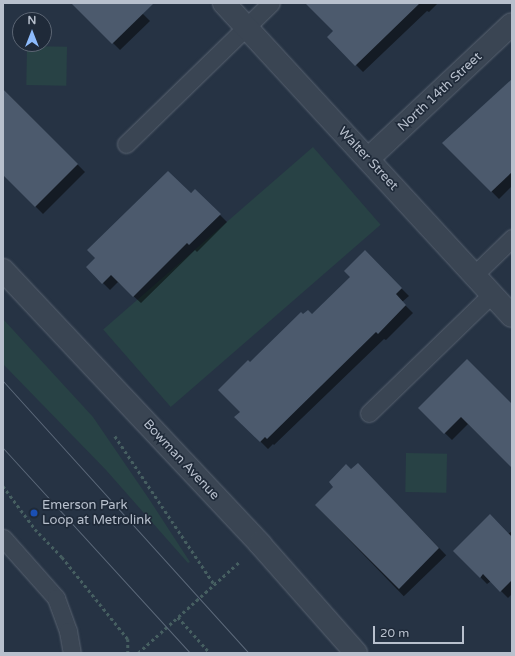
<!DOCTYPE html>
<style>
body{margin:0}
#map{position:relative;width:515px;height:656px;overflow:hidden;background:#263344;font-family:"Varela Round",sans-serif}
div>[style]{position:absolute}
.green>*{inset:0;background:#284245;transform-origin:0 0}
.shadow>*{inset:0;background:#0007;transform-origin:0 0}
.building>*{inset:0;background:#4c5a6d}
.path>*{height:2.5px;margin-top:-1.25px;transform-origin:0;background:repeating-linear-gradient(90deg,#465f61 0 3px,transparent 0 6px)}
.roads{filter:drop-shadow(0 0 1px #596371) drop-shadow(0 0 1px #596371)}
.service>*{height:17px;margin:-8.5px;padding:0 8.5px;transform-origin:8.5px;border-radius:8.5px;background:#3a4553}
.minor>*{height:22px;margin:-11px;padding:0 11px;transform-origin:11px;border-radius:11px;background:#3a4553}
.tram>*{height:1px;margin:-0.5px;padding:0 0.5px;transform-origin:0.5px;border-radius:0.5px;background:#5c697a}
.dots>*{width:11px;height:11px;translate:-50% -50%;box-sizing:border-box;border:2px solid #1f2a39;border-radius:50%}
span{translate:-50% -50%;white-space:nowrap;text-align:center;line-height:1.15;-webkit-text-stroke:3.5px #1f2a39;paint-order:stroke}
.street-label{font-size:13px;color:#b8c0cd}
.poi-label{font-size:13px;color:#b8c0cd}
.left{translate:0 -50%;text-align:left}
.frame{position:absolute;inset:0;border:4px solid #b8c0cd;pointer-events:none}
.north{position:absolute;left:12px;top:12px;width:40px;height:40px;box-sizing:border-box;background:#1f2a39;border:1px solid #5c6674;border-radius:50%;rotate:0deg;font-size:11px;font-weight:700;line-height:16px;text-align:center;color:#b8c0cd}
.north::after{content:'';display:block;margin:auto;width:14px;height:18px;background:#8dbbfc;clip-path:polygon(50% 0,100% 100%,50% 72%,0 100%)}
.scale{position:absolute;left:373px;top:626px;width:91px;height:18px;box-sizing:border-box;border:2px solid #b8c0cd;border-top:0;padding-left:5px;font-size:12px;line-height:14px;white-space:nowrap;color:#b8c0cd;-webkit-text-stroke:3px #1f2a39;paint-order:stroke}
</style>
<div id="map">
<div class="green">
<div style="left:27px;top:46px;width:40px;height:39px;rotate:1deg"></div>
<div style="left:313px;top:147px;width:103px;height:278px;rotate:49deg"></div>
<div style="clip-path:polygon(3px 319px,93px 417px,149px 499px,190px 562px,188px 563px,106px 470px,3px 364px)"></div>
<div style="left:406px;top:453px;width:41px;height:39px;rotate:1deg"></div>
</div>
<div class="shadow">
<div style="clip-path:polygon(73px 3px,132px 3px,150px 21px,120px 50px)"></div>
<div style="clip-path:polygon(320px 3px,438px 3px,429px 12px,427px 11px,363px 72px,328px 37px,334px 31px)"></div>
<div style="clip-path:polygon(512px 80px,512px 186px,499px 199px,444px 143px)"></div>
<div style="clip-path:polygon(3px 89px,85px 172px,43px 214px,3px 174px)"></div>
<div style="clip-path:polygon(195px 190px,227px 222px,197px 252px,195px 250px,141px 303px,118px 282px,110px 290px,87px 267px)"></div>
<div style="clip-path:polygon(365px 252px,409px 296px,402px 302px,413px 313px,386px 340px,384px 339px,274px 445px,273px 444px,268px 449px,236px 417px,241px 412px,250px 364px,303px 316px,312px 315px,351px 277px)"></div>
<div style="clip-path:polygon(512px 405px,512px 467px,468px 424px,452px 440px,419px 408px)"></div>
<div style="left:358px;top:464px;width:127px;height:59px;rotate:46deg"></div>
<div style="clip-path:polygon(512px 531px,512px 594px,508px 598px,491px 581px,487px 584px,455px 551px,508px 534px)"></div>
</div>
<div class="building">
<div style="clip-path:polygon(71px 3px,154px 3px,112px 44px)"></div>
<div style="clip-path:polygon(305px 3px,420px 3px,355px 66px,327px 37px,333px 31px)"></div>
<div style="clip-path:polygon(512px 79px,512px 172px,491px 192px,442px 143px)"></div>
<div style="clip-path:polygon(3px 89px,78px 164px,35px 207px,3px 175px)"></div>
<div style="clip-path:polygon(168px 171px,191px 193px,195px 189px,221px 214px,189px 245px,187px 243px,133px 297px,111px 275px,102px 284px,86px 267px,95px 258px,87px 250px)"></div>
<div style="clip-path:polygon(365px 250px,402px 288px,396px 294px,406px 305px,378px 334px,376px 332px,267px 439px,265px 437px,260px 442px,234px 417px,240px 412px,218px 390px,248px 360px,250px 362px,301px 312px,303px 314px,308px 310px,312px 314px,350px 277px,344px 271px)"></div>
<div style="clip-path:polygon(467px 359px,512px 404px,512px 468px,461px 417px,444px 434px,418px 408px)"></div>
<div style="clip-path:polygon(358px 463px,439px 548px,399px 589px,315px 505px,333px 487px,329px 482px,346px 464px,351px 469px)"></div>
<div style="clip-path:polygon(490px 514px,512px 537px,512px 580px,500px 592px,483px 574px,480px 578px,453px 551px)"></div>
</div>
<div class="path">
<div style="left:115px;top:436px;width:178px;rotate:56.2deg"></div>
<div style="left:3px;top:486px;width:54px;rotate:53.3deg"></div>
<div style="left:35px;top:529px;width:39px;rotate:46deg"></div>
<div style="left:62px;top:557px;width:105px;rotate:51.2deg"></div>
<div style="left:128px;top:639px;width:14px;rotate:90deg"></div>
<div style="left:178px;top:617px;width:48px;rotate:48.4deg"></div>
<div style="left:138px;top:653px;width:137px;rotate:-42deg"></div>
</div>
<div class="roads">
<div class="service">
<div style="left:126px;top:144px;width:202px;rotate:-44.2deg"></div>
<div style="left:474px;top:275px;width:53px;rotate:-44.2deg"></div>
<div style="left:369px;top:413px;width:171px;rotate:-44.1deg"></div>
<div style="left:3px;top:538px;width:80px;rotate:48.5deg"></div>
<div style="left:56px;top:598px;width:35px;rotate:70deg"></div>
<div style="left:68px;top:631px;width:22px;rotate:80deg"></div>
</div>
<div class="minor">
<div style="left:224px;top:3px;width:425px;rotate:47.4deg"></div>
<div style="left:368px;top:159px;width:197px;rotate:-43.2deg"></div>
<div style="left:3px;top:270px;width:376px;rotate:46.8deg"></div>
<div style="left:260px;top:544px;width:145px;rotate:48.6deg"></div>
</div>
</div>
<div class="tram">
<div style="left:3px;top:381px;width:367px;rotate:47.9deg"></div>
<div style="left:3px;top:448px;width:277px;rotate:47.6deg"></div>
</div>
<div class="dots">
<div style="left:34px;top:513px;background:#1a4fb4"></div>
</div>
<div class="street-label">
<span style="left:440px;top:92px;rotate:-43deg">North 14th Street</span>
<span style="left:368px;top:159px;rotate:47deg">Walter Street</span>
<span style="left:181px;top:460px;rotate:47deg">Bowman Avenue</span>
</div>
<div class="poi-label">
<span class="left" style="left:42px;top:513px">Emerson Park<br>Loop at Metrolink</span>
</div>
<div class="frame"></div>
<div class="north">N</div>
<div class="scale">20 m</div>
</div>
